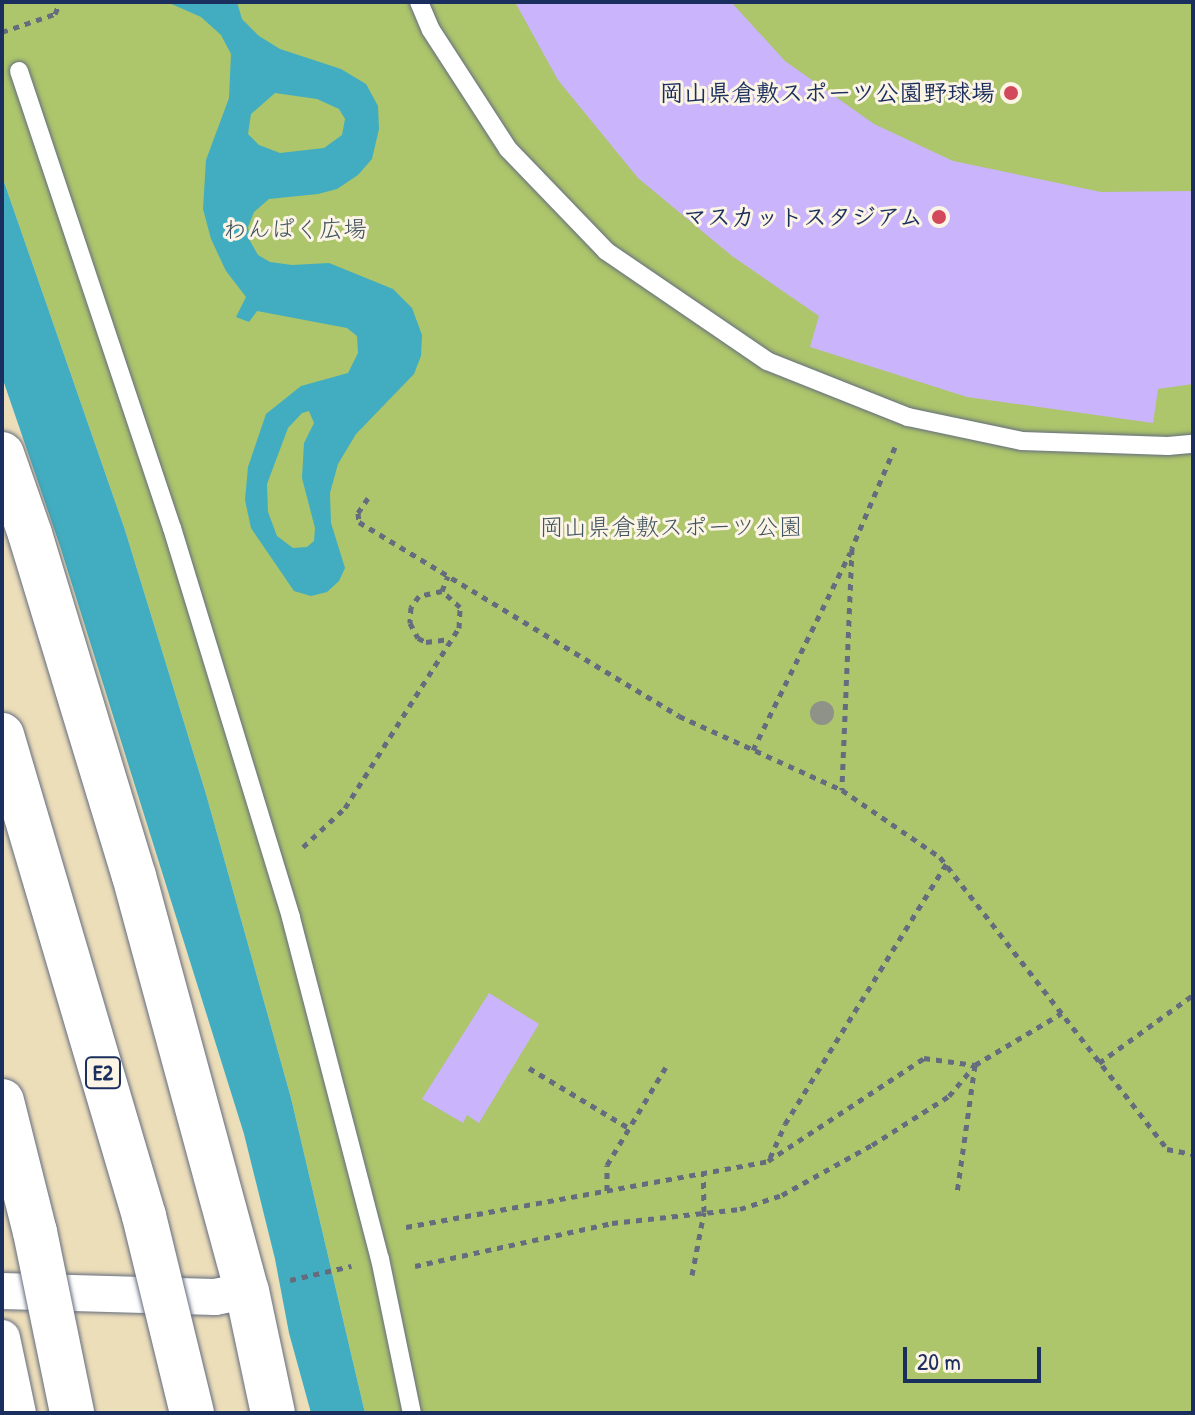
<!DOCTYPE html>
<meta charset="utf-8">
<style>
body{margin:0}
#map{position:relative;width:1195px;height:1415px;overflow:hidden;background:#eddeba;font-family:"Patrick Hand","Klee One",sans-serif}
div>[style]{position:absolute}
.green>*{inset:0;background:#adc56b}
.water>*{inset:0;background:#42adc0}
.building>*{inset:0;background:#cab5fc}
.path>*{height:5px;margin-top:-2.5px;transform-origin:0;background:repeating-linear-gradient(90deg,#646c7e 0 6px,transparent 0 12px)}
.roads{filter:drop-shadow(0 0 2px #646c7e) drop-shadow(0 0 2px #646c7e)}
.lane>*{height:18px;margin:-9px;padding:0 9px;transform-origin:9px;border-radius:9px;background:#fff}
.street>*{height:36px;margin:-18px;padding:0 18px;transform-origin:18px;border-radius:18px;background:#fff}
.secondary>*{height:44px;margin:-22px;padding:0 22px;transform-origin:22px;border-radius:22px;background:#fff}
.bridges{filter:drop-shadow(0 0 2px #646c7e) drop-shadow(0 0 2px #646c7e)}
.highway-bridge>*{height:44px;margin:-22px;padding:0 22px;transform-origin:22px;border-radius:22px;background:#fff}
.trees>*{width:24px;height:24px;margin:-12px;border-radius:50%;background:#8e9289}
.dots>*{width:22px;height:22px;translate:-50% -50%;box-sizing:border-box;border:4px solid #fcf5e5;border-radius:50%}
span{translate:-50% -50%;white-space:nowrap;text-align:center;line-height:1.15;-webkit-text-stroke:6px #fcf5e5;paint-order:stroke}
.shield-label span{padding:2px 6px;background:#fcf5e5;border:2px solid;border-radius:6px;-webkit-text-stroke-width:0}
.shield-label{font-size:22px;color:#1b2f5e;font-weight:700}
.poi-label{font-size:24px;color:#1b2f5e;font-weight:700}
.right{translate:-100% -50%;text-align:right}
.park-label{font-size:24px;color:#405461}
.frame{position:absolute;inset:0;border:4px solid #1b2f5e;pointer-events:none}
.scale{position:absolute;left:903px;top:1347px;width:138px;height:36px;box-sizing:border-box;border:4px solid #1b2f5e;border-top:0;padding-left:10px;font-size:24px;line-height:28px;white-space:nowrap;color:#1b2f5e;-webkit-text-stroke:6px #fcf5e5;paint-order:stroke}
</style>
<div id="map">
<div class="green">
<div style="clip-path:polygon(2px 2px,1193px 2px,1193px 1413px,365px 1413px,291px 1098px,206px 794px,125px 530px,2px 176px)"></div>
</div>
<div class="water">
<div style="clip-path:polygon(evenodd,167px 2px,237px 2px,242px 19px,259px 36px,280px 49px,341px 69px,366px 84px,378px 106px,379px 129px,372px 159px,358px 175px,337px 189px,318px 194px,269px 199px,254px 212px,248px 227px,250px 241px,258px 255px,270px 262px,292px 265px,329px 263px,393px 289px,412px 308px,422px 335px,421px 356px,414px 374px,356px 434px,338px 464px,330px 493px,331px 523px,345px 568px,339px 581px,327px 592px,311px 596px,294px 591px,251px 528px,245px 500px,248px 467px,266px 414px,301px 386px,348px 373px,358px 353px,357px 336px,347px 328px,257px 311px,249px 322px,236px 317px,246px 297px,226px 271px,211px 239px,203px 209px,206px 160px,229px 98px,231px 54px,221px 35px,201px 17px,167px 2px,275px 93px,317px 99px,339px 109px,345px 119px,342px 135px,324px 148px,280px 153px,259px 145px,248px 134px,251px 114px,275px 93px,167px 2px,309px 411px,314px 423px,304px 443px,302px 478px,315px 528px,314px 541px,307px 547px,293px 548px,277px 536px,268px 512px,267px 484px,288px 428px,302px 413px,309px 411px)"></div>
<div style="clip-path:polygon(2px 176px,125px 530px,206px 794px,291px 1098px,365px 1413px,311px 1413px,289px 1333px,275px 1259px,244px 1134px,60px 546px,2px 377px)"></div>
</div>
<div class="building">
<div style="clip-path:polygon(515px 2px,731px 2px,785px 61px,874px 124px,953px 161px,1101px 192px,1193px 191px,1193px 384px,1158px 389px,1153px 423px,967px 397px,810px 347px,819px 316px,732px 256px,638px 178px,558px 80px)"></div>
<div style="clip-path:polygon(489px 993px,539px 1024px,479px 1123px,467px 1115px,463px 1123px,422px 1099px)"></div>
</div>
<div class="path">
<div style="left:2px;top:32px;width:56px;rotate:-18.8deg"></div>
<div style="left:55px;top:14px;width:13px;rotate:-67deg"></div>
<div style="left:895px;top:447px;width:110px;rotate:113.1deg"></div>
<div style="left:852px;top:548px;width:242px;rotate:92.4deg"></div>
<div style="left:842px;top:790px;width:119px;rotate:34.4deg"></div>
<div style="left:940px;top:857px;width:370px;rotate:52.1deg"></div>
<div style="left:1167px;top:1149px;width:26px;rotate:11deg"></div>
<div style="left:368px;top:498px;width:18px;rotate:124deg"></div>
<div style="left:358px;top:513px;width:9px;rotate:84deg"></div>
<div style="left:359px;top:522px;width:374px;rotate:31.2deg"></div>
<div style="left:679px;top:716px;width:179px;rotate:24.4deg"></div>
<div style="left:442px;top:591px;width:24px;rotate:168deg"></div>
<div style="left:419px;top:596px;width:14px;rotate:126deg"></div>
<div style="left:411px;top:607px;width:16px;rotate:94deg"></div>
<div style="left:410px;top:623px;width:17px;rotate:62deg"></div>
<div style="left:418px;top:638px;width:9px;rotate:27deg"></div>
<div style="left:426px;top:642px;width:24px;rotate:-7deg"></div>
<div style="left:753px;top:750px;width:220px;rotate:-63.8deg"></div>
<div style="left:303px;top:847px;width:57px;rotate:-42.9deg"></div>
<div style="left:345px;top:808px;width:213px;rotate:-57.7deg"></div>
<div style="left:459px;top:628px;width:21px;rotate:-87deg"></div>
<div style="left:460px;top:607px;width:24px;rotate:-138deg"></div>
<div style="left:442px;top:591px;width:16px;rotate:-68deg"></div>
<div style="left:1099px;top:1063px;width:116px;rotate:-35.9deg"></div>
<div style="left:529px;top:1068px;width:117px;rotate:31deg"></div>
<div style="left:770px;top:1158px;width:37px;rotate:-66deg"></div>
<div style="left:785px;top:1124px;width:306px;rotate:-58.2deg"></div>
<div style="left:607px;top:1191px;width:26px;rotate:-90deg"></div>
<div style="left:607px;top:1165px;width:114px;rotate:-59deg"></div>
<div style="left:406px;top:1227px;width:368px;rotate:-10.3deg"></div>
<div style="left:768px;top:1161px;width:187px;rotate:-33.4deg"></div>
<div style="left:924px;top:1058px;width:51px;rotate:7.8deg"></div>
<div style="left:975px;top:1065px;width:129px;rotate:98deg"></div>
<div style="left:415px;top:1266px;width:202px;rotate:-12.3deg"></div>
<div style="left:612px;top:1223px;width:129px;rotate:-6.2deg"></div>
<div style="left:740px;top:1209px;width:44px;rotate:-18.4deg"></div>
<div style="left:782px;top:1195px;width:103px;rotate:-29.1deg"></div>
<div style="left:872px;top:1145px;width:91px;rotate:-32.5deg"></div>
<div style="left:949px;top:1096px;width:40px;rotate:-50deg"></div>
<div style="left:975px;top:1065px;width:101px;rotate:-30.9deg"></div>
<div style="left:692px;top:1275px;width:64px;rotate:-79.2deg"></div>
<div style="left:704px;top:1212px;width:39px;rotate:-91deg"></div>
<div style="left:290px;top:1280px;width:63px;rotate:-12.9deg"></div>
</div>
<div class="roads">
<div class="lane">
<div style="left:419px;top:2px;width:30px;rotate:67deg"></div>
<div style="left:431px;top:30px;width:142px;rotate:57.1deg"></div>
<div style="left:508px;top:149px;width:141px;rotate:46.1deg"></div>
<div style="left:606px;top:251px;width:195px;rotate:34.3deg"></div>
<div style="left:767px;top:361px;width:152px;rotate:21.7deg"></div>
<div style="left:908px;top:417px;width:116px;rotate:11.9deg"></div>
<div style="left:1022px;top:441px;width:146px;rotate:2deg"></div>
<div style="left:1168px;top:446px;width:25px;rotate:-5deg"></div>
<div style="left:19px;top:71px;width:482px;rotate:71.5deg"></div>
<div style="left:172px;top:528px;width:408px;rotate:73deg"></div>
<div style="left:291px;top:918px;width:352px;rotate:75.4deg"></div>
<div style="left:380px;top:1259px;width:157px;rotate:78.3deg"></div>
</div>
<div class="street">
<div style="left:2px;top:1291px;width:213px;rotate:1.6deg"></div>
<div style="left:215px;top:1297px;width:33px;rotate:-11deg"></div>
<div style="left:2px;top:1338px;width:77px;rotate:78deg"></div>
</div>
<div class="secondary">
<div style="left:2px;top:454px;width:85px;rotate:70.7deg"></div>
<div style="left:30px;top:534px;width:357px;rotate:73.1deg"></div>
<div style="left:134px;top:876px;width:430px;rotate:74.8deg"></div>
<div style="left:247px;top:1291px;width:125px;rotate:78deg"></div>
</div>
</div>
<div class="bridges">
<div class="highway-bridge">
<div style="left:2px;top:735px;width:502px;rotate:73.55deg"></div>
<div style="left:144px;top:1216px;width:203px;rotate:76.3deg"></div>
<div style="left:2px;top:1101px;width:135px;rotate:75.9deg"></div>
<div style="left:35px;top:1232px;width:185px;rotate:78.4deg"></div>
</div>
</div>
<div class="trees">
<div style="left:822px;top:713px"></div>
</div>
<div class="dots">
<div style="left:1011px;top:93px;background:#d1495b"></div>
<div style="left:939px;top:217px;background:#d1495b"></div>
</div>
<div class="shield-label">
<span style="left:103px;top:1073px">E2</span>
</div>
<div class="poi-label">
<span class="right" style="left:995px;top:93px">岡山県倉敷スポーツ公園野球場</span>
<span class="right" style="left:923px;top:217px">マスカットスタジアム</span>
</div>
<div class="park-label">
<span style="left:295px;top:229px">わんぱく広場</span>
<span style="left:671px;top:527px">岡山県倉敷スポーツ公園</span>
</div>
<div class="frame"></div>
<div class="scale">20 m</div>
</div>
